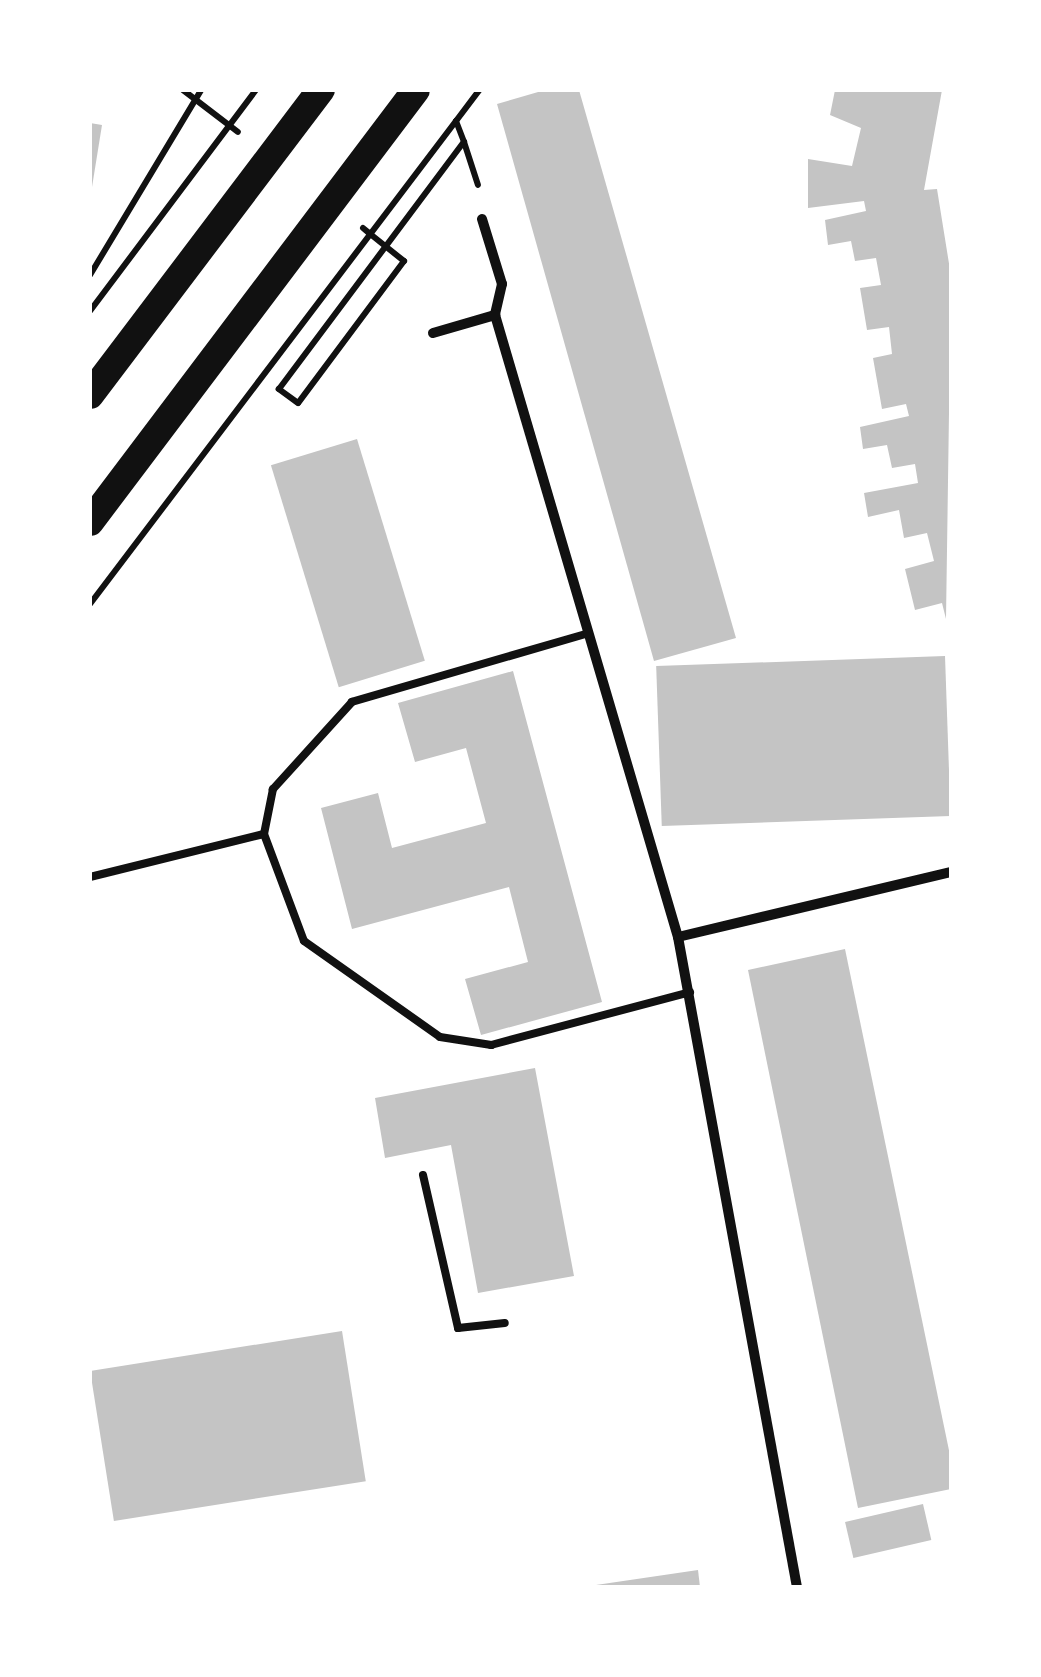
<!DOCTYPE html>
<style>
body{margin:0}
#map{position:relative;width:1041px;height:1677px;overflow:hidden;background:#fff;font-family:"Asap Condensed",sans-serif}
div>[style]{position:absolute}
.building>*{inset:0;background:#c4c4c4;transform-origin:0 0}
.path>*{height:6px;margin:-3px;padding:0 3px;transform-origin:3px;border-radius:3px;background:#111}
.service>*{height:8px;margin:-4px;padding:0 4px;transform-origin:4px;border-radius:4px;background:#111}
.minor>*{height:10px;margin:-5px;padding:0 5px;transform-origin:5px;border-radius:5px;background:#111}
.trunk>*{height:28px;margin:-14px;padding:0 14px;transform-origin:14px;border-radius:14px;background:#111}
span{translate:-50% -50%;white-space:nowrap;text-align:center;line-height:1.15;-webkit-text-stroke:8px #fff;paint-order:stroke}
.frame{position:absolute;inset:0;border:92px solid #fff;pointer-events:none}
</style>
<div id="map">
<div class="building">
<div style="clip-path:polygon(545px 90px,579px 90px,736px 638px,654px 661px,497px 104px)"></div>
<div style="clip-path:polygon(835px 90px,942px 90px,924px 190px,937px 189px,951px 276px,946px 619px,942px 603px,915px 610px,905px 569px,934px 561px,927px 533px,904px 538px,899px 510px,868px 517px,864px 493px,918px 483px,915px 464px,892px 468px,887px 445px,863px 449px,860px 427px,909px 416px,906px 404px,882px 409px,873px 358px,892px 354px,889px 327px,867px 330px,860px 288px,881px 285px,876px 258px,855px 261px,851px 241px,828px 245px,825px 220px,866px 211px,864px 201px,808px 208px,808px 159px,852px 166px,861px 128px,830px 115px)"></div>
<div style="clip-path:polygon(90px 123px,102px 125px,92px 187px,90px 187px)"></div>
<div style="left:357px;top:439px;width:232px;height:90px;rotate:73deg"></div>
<div style="left:945px;top:656px;width:160px;height:289px;rotate:88deg"></div>
<div style="clip-path:polygon(513px 671px,602px 1002px,481px 1035px,465px 979px,528px 962px,509px 887px,352px 929px,321px 808px,378px 793px,392px 848px,486px 823px,466px 748px,415px 762px,398px 703px)"></div>
<div style="clip-path:polygon(845px 949px,951px 1460px,951px 1489px,858px 1508px,748px 970px)"></div>
<div style="clip-path:polygon(535px 1068px,574px 1276px,478px 1293px,451px 1145px,385px 1158px,375px 1098px)"></div>
<div style="left:342px;top:1331px;width:152px;height:255px;rotate:81deg"></div>
<div style="left:923px;top:1504px;width:37px;height:80px;rotate:77deg"></div>
<div style="clip-path:polygon(698px 1570px,700px 1587px,596px 1587px,596px 1585px)"></div>
</div>
<div class="path">
<div style="left:183px;top:90px;width:69px;rotate:37.4deg"></div>
<div style="left:456px;top:121px;width:39px;rotate:-53deg"></div>
<div style="left:363px;top:228px;width:8px;rotate:40deg"></div>
<div style="left:369px;top:233px;width:45px;rotate:38.7deg"></div>
<div style="left:404px;top:261px;width:177px;rotate:126.7deg"></div>
<div style="left:298px;top:403px;width:24px;rotate:-144deg"></div>
<div style="left:279px;top:389px;width:309px;rotate:-53.2deg"></div>
<div style="left:464px;top:142px;width:45px;rotate:72deg"></div>
<div style="left:90px;top:275px;width:216px;rotate:-59deg"></div>
<div style="left:90px;top:311px;width:276px;rotate:-53.1deg"></div>
<div style="left:90px;top:604px;width:606px;rotate:-52.85deg"></div>
<div style="left:456px;top:121px;width:22px;rotate:69deg"></div>
</div>
<div class="service">
<div style="left:589px;top:633px;width:247px;rotate:163.8deg"></div>
<div style="left:352px;top:702px;width:118px;rotate:132.2deg"></div>
<div style="left:273px;top:789px;width:46px;rotate:101.3deg"></div>
<div style="left:264px;top:834px;width:114px;rotate:69.5deg"></div>
<div style="left:304px;top:941px;width:166px;rotate:35.2deg"></div>
<div style="left:440px;top:1037px;width:52px;rotate:8.9deg"></div>
<div style="left:491px;top:1045px;width:206px;rotate:-14.9deg"></div>
<div style="left:90px;top:877px;width:179px;rotate:-13.9deg"></div>
<div style="left:423px;top:1175px;width:157px;rotate:77.1deg"></div>
<div style="left:458px;top:1328px;width:47px;rotate:-6.1deg"></div>
</div>
<div class="minor">
<div style="left:482px;top:219px;width:68px;rotate:72.9deg"></div>
<div style="left:502px;top:284px;width:32px;rotate:103deg"></div>
<div style="left:495px;top:315px;width:648px;rotate:73.61deg"></div>
<div style="left:678px;top:937px;width:661px;rotate:79.63deg"></div>
<div style="left:433px;top:333px;width:65px;rotate:-16.2deg"></div>
<div style="left:678px;top:937px;width:281px;rotate:-13.4deg"></div>
</div>
<div class="trunk">
<div style="left:90px;top:395px;width:383px;rotate:-52.9deg"></div>
<div style="left:90px;top:522px;width:541px;rotate:-52.96deg"></div>
</div>
<div class="frame"></div>
</div>
